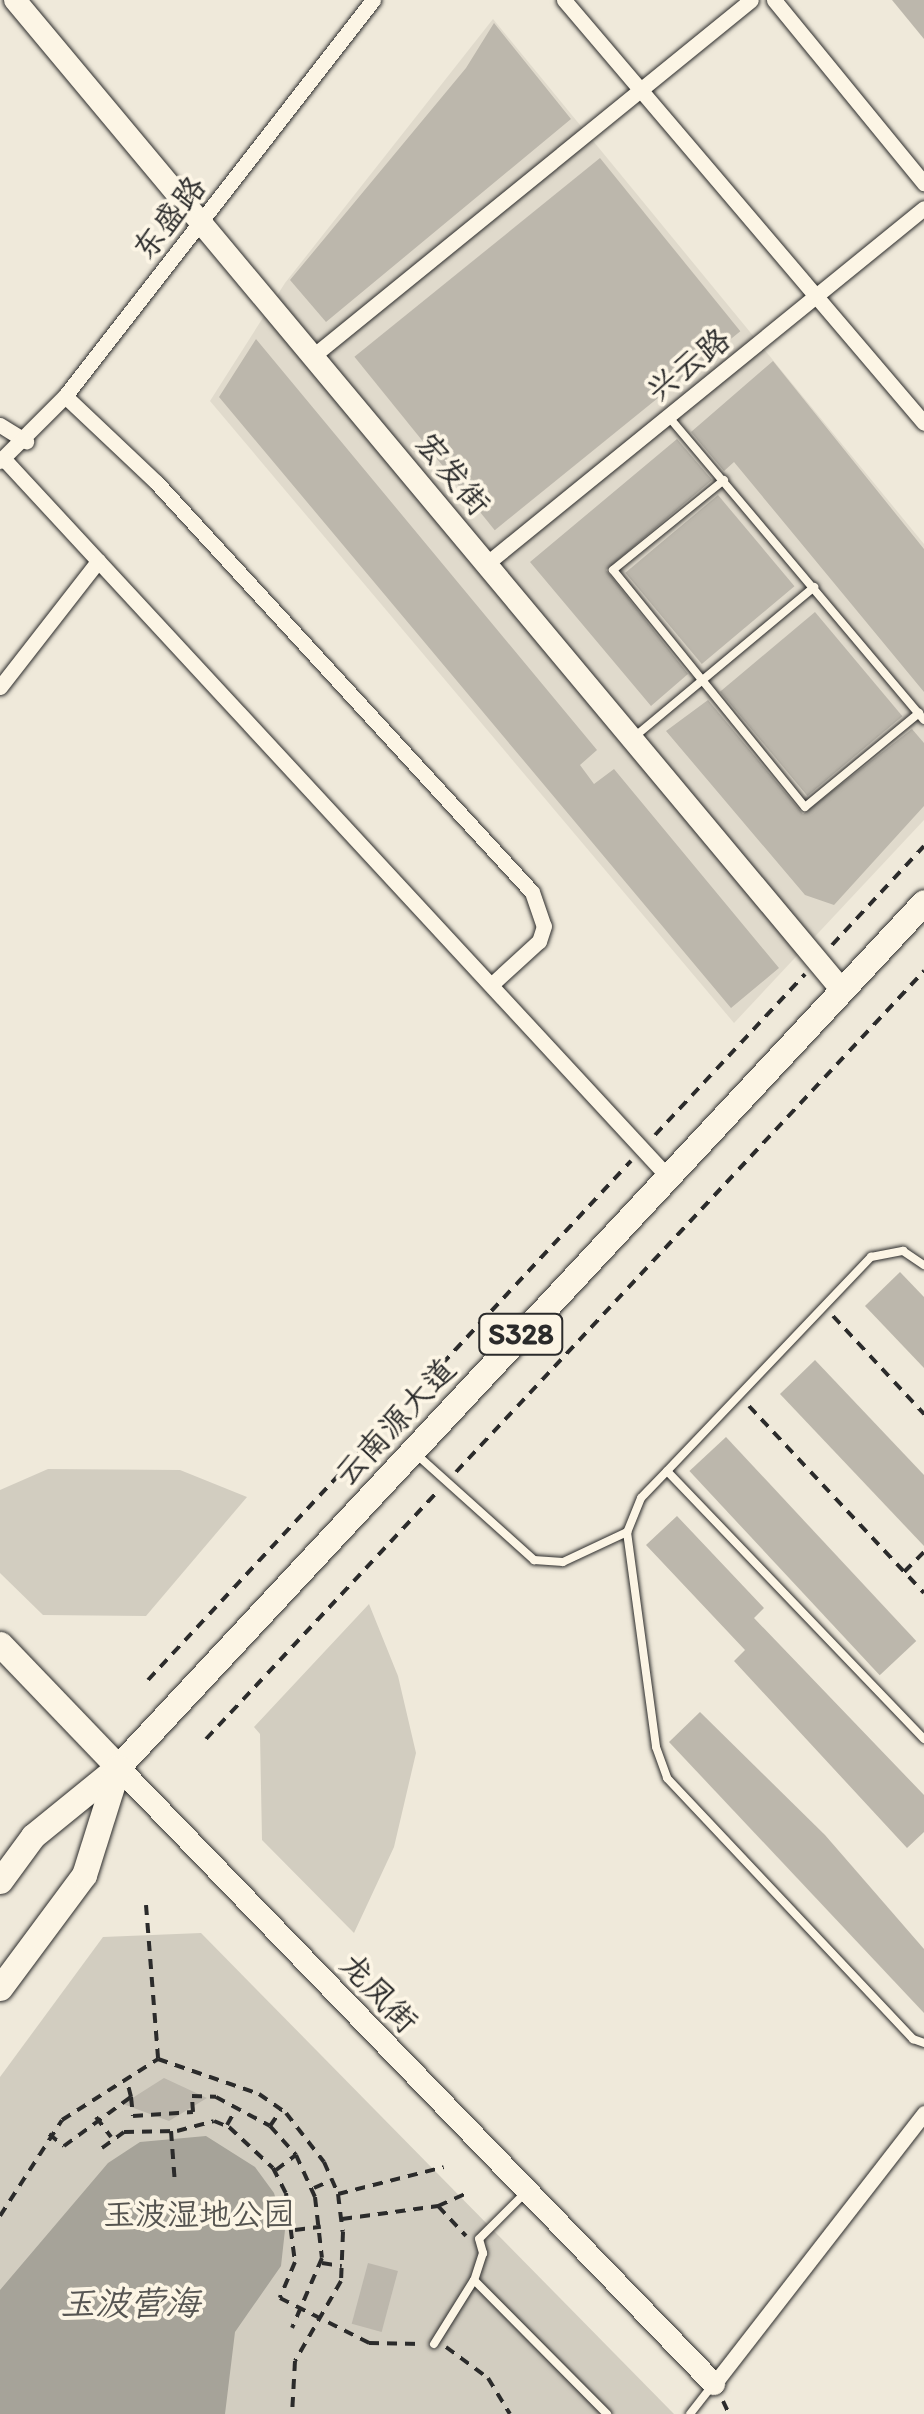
<!DOCTYPE html>
<meta charset="utf-8">
<style>
body{margin:0}
#map{position:relative;width:924px;height:2414px;overflow:hidden;background:#efe9da;font-family:Itim,"LXGW WenKai TC",sans-serif}
div>[style]{position:absolute}
.built>*{inset:0;background:#e0dacc}
.green>*{inset:0;background:#d2cdc0}
.water>*{inset:0;background:#a6a399}
.building>*{inset:0;background:#bcb7ac;transform-origin:0 0}
.path>*{height:4px;margin-top:-2px;transform-origin:0;background:repeating-linear-gradient(90deg,#2b2b2b 0 10px,transparent 0 18px)}
.roads{filter:drop-shadow(0 0 2px #2b2b2b) drop-shadow(0 0 2px #2b2b2b)}
.lane>*{height:8px;margin:-4px;padding:0 4px;transform-origin:4px;border-radius:4px;background:#fcf5e5}
.street>*{height:15px;margin:-7.5px;padding:0 7.5px;transform-origin:7.5px;border-radius:7.5px;background:#fcf5e5}
.secondary>*{height:22px;margin:-11px;padding:0 11px;transform-origin:11px;border-radius:11px;background:#fcf5e5}
.primary>*{height:25px;margin:-12.5px;padding:0 12.5px;transform-origin:12.5px;border-radius:12.5px;background:#fcf5e5}
span{translate:-50% -50%;white-space:nowrap;text-align:center;line-height:1.15;-webkit-text-stroke:8px #fcf5e5;paint-order:stroke}
.shield-label span{padding:2px 8px;background:#fcf5e5;border:2px solid;border-radius:8px;-webkit-text-stroke-width:0}
.shield-label{font-size:30px;color:#2b2b2b;font-weight:700}
.street-label{font-size:32px;color:#2b2b2b}
.park-label{font-size:32px;color:#555450}
.water-label{font-size:35px;color:#565552;font-style:italic}
</style>
<div id="map">
<div class="built">
<div style="clip-path:polygon(493px 19px,924px 544px,924px 820px,734px 1023px,210px 401px,285px 283px)"></div>
</div>
<div class="green">
<div style="clip-path:polygon(48px 1469px,180px 1470px,247px 1497px,146px 1616px,43px 1615px,0 1573px,0 1490px)"></div>
<div style="clip-path:polygon(369px 1604px,398px 1676px,416px 1753px,394px 1847px,354px 1933px,262px 1840px,260px 1734px,254px 1727px)"></div>
<div style="clip-path:polygon(201px 1933px,674px 2414px,0 2414px,0 2077px,103px 1937px)"></div>
</div>
<div class="water">
<div style="clip-path:polygon(206px 2136px,255px 2167px,274px 2193px,285px 2230px,281px 2266px,235px 2332px,225px 2414px,0 2414px,0 2290px,108px 2163px,140px 2142px)"></div>
</div>
<div class="building">
<div style="clip-path:polygon(892px 0,924px 0,924px 39px)"></div>
<div style="clip-path:polygon(494px 23px,571px 119px,326px 322px,290px 280px,466px 68px)"></div>
<div style="left:600px;top:158px;width:223px;height:316px;rotate:51deg"></div>
<div style="clip-path:polygon(256px 339px,597px 750px,580px 765px,594px 784px,614px 769px,779px 968px,731px 1008px,219px 397px)"></div>
<div style="clip-path:polygon(773px 361px,924px 549px,924px 692px,734px 462px,724px 471px,691px 432px)"></div>
<div style="clip-path:polygon(677px 439px,712px 480px,606px 570px,688px 674px,651px 706px,530px 562px)"></div>
<div style="left:718px;top:495px;width:119px;height:121px;rotate:50deg"></div>
<div style="left:815px;top:612px;width:136px;height:124px;rotate:50deg"></div>
<div style="clip-path:polygon(708px 700px,803px 814px,912px 729px,924px 743px,924px 806px,834px 905px,805px 895px,666px 731px)"></div>
<div style="clip-path:polygon(900px 1272px,924px 1297px,924px 1368px,865px 1306px)"></div>
<div style="clip-path:polygon(815px 1360px,924px 1475px,924px 1546px,780px 1394px)"></div>
<div style="left:726px;top:1437px;width:279px;height:50px;rotate:47deg"></div>
<div style="clip-path:polygon(677px 1516px,764px 1608px,754px 1618px,924px 1795px,924px 1832px,907px 1848px,734px 1661px,745px 1650px,646px 1545px)"></div>
<div style="clip-path:polygon(700px 1712px,825px 1835px,924px 1949px,924px 2013px,669px 1742px)"></div>
<div style="clip-path:polygon(164px 2078px,207px 2098px,169px 2121px,123px 2104px)"></div>
<div style="left:368px;top:2263px;width:31px;height:63px;rotate:15deg"></div>
</div>
<div class="path">
<div style="left:832px;top:945px;width:135px;rotate:-47.1deg"></div>
<div style="left:655px;top:1135px;width:220px;rotate:-47deg"></div>
<div style="left:833px;top:1316px;width:134px;rotate:47.1deg"></div>
<div style="left:749px;top:1406px;width:256px;rotate:46.9deg"></div>
<div style="left:456px;top:1472px;width:686px;rotate:-46.95deg"></div>
<div style="left:904px;top:1572px;width:28px;rotate:-45deg"></div>
<div style="left:148px;top:1680px;width:709px;rotate:-47.06deg"></div>
<div style="left:206px;top:1739px;width:337px;rotate:-46.9deg"></div>
<div style="left:146px;top:1905px;width:154px;rotate:85.5deg"></div>
<div style="left:131px;top:2097px;width:19px;rotate:84deg"></div>
<div style="left:133px;top:2116px;width:60px;rotate:-3.8deg"></div>
<div style="left:193px;top:2112px;width:16px;rotate:-94deg"></div>
<div style="left:192px;top:2096px;width:24px;rotate:2deg"></div>
<div style="left:216px;top:2097px;width:61px;rotate:28.2deg"></div>
<div style="left:270px;top:2126px;width:39px;rotate:48deg"></div>
<div style="left:296px;top:2155px;width:46px;rotate:65.7deg"></div>
<div style="left:315px;top:2197px;width:61px;rotate:83.5deg"></div>
<div style="left:322px;top:2258px;width:76px;rotate:113.2deg"></div>
<div style="left:96px;top:2117px;width:25px;rotate:53deg"></div>
<div style="left:227px;top:2125px;width:21px;rotate:-61deg"></div>
<div style="left:270px;top:2126px;width:19px;rotate:-55deg"></div>
<div style="left:171px;top:2131px;width:53px;rotate:85.7deg"></div>
<div style="left:49px;top:2134px;width:19px;rotate:39deg"></div>
<div style="left:64px;top:2146px;width:83px;rotate:-36.2deg"></div>
<div style="left:131px;top:2097px;width:16px;rotate:-104deg"></div>
<div style="left:102px;top:2148px;width:27px;rotate:-36deg"></div>
<div style="left:124px;top:2132px;width:53px;rotate:-1.1deg"></div>
<div style="left:177px;top:2131px;width:38px;rotate:-15deg"></div>
<div style="left:214px;top:2121px;width:16px;rotate:22deg"></div>
<div style="left:229px;top:2127px;width:60px;rotate:43deg"></div>
<div style="left:273px;top:2168px;width:28px;rotate:63deg"></div>
<div style="left:286px;top:2193px;width:70px;rotate:82.6deg"></div>
<div style="left:295px;top:2262px;width:39px;rotate:113deg"></div>
<div style="left:280px;top:2298px;width:100px;rotate:26.8deg"></div>
<div style="left:369px;top:2343px;width:53px;rotate:1.1deg"></div>
<div style="left:276px;top:2170px;width:25px;rotate:-37deg"></div>
<div style="left:314px;top:2188px;width:20px;rotate:-24deg"></div>
<div style="left:338px;top:2194px;width:109px;rotate:-14.3deg"></div>
<div style="left:438px;top:2206px;width:41px;rotate:47deg"></div>
<div style="left:0;top:2216px;width:114px;rotate:-57.1deg"></div>
<div style="left:62px;top:2120px;width:114px;rotate:-32.4deg"></div>
<div style="left:158px;top:2059px;width:107px;rotate:19.1deg"></div>
<div style="left:259px;top:2094px;width:33px;rotate:35deg"></div>
<div style="left:286px;top:2113px;width:62px;rotate:52.2deg"></div>
<div style="left:324px;top:2162px;width:35px;rotate:66deg"></div>
<div style="left:338px;top:2194px;width:38px;rotate:83deg"></div>
<div style="left:343px;top:2232px;width:49px;rotate:92.3deg"></div>
<div style="left:341px;top:2281px;width:92px;rotate:119.9deg"></div>
<div style="left:295px;top:2361px;width:53px;rotate:93.2deg"></div>
<div style="left:342px;top:2219px;width:97px;rotate:-7.7deg"></div>
<div style="left:438px;top:2206px;width:32px;rotate:-24deg"></div>
<div style="left:295px;top:2230px;width:26px;rotate:-7deg"></div>
<div style="left:322px;top:2263px;width:20px;rotate:9deg"></div>
<div style="left:446px;top:2347px;width:52px;rotate:36.4deg"></div>
<div style="left:488px;top:2378px;width:42px;rotate:58.6deg"></div>
<div style="left:723px;top:2401px;width:14px;rotate:65deg"></div>
</div>
<div class="roads">
<div class="lane">
<div style="left:668px;top:416px;width:397px;rotate:49.9deg"></div>
<div style="left:724px;top:480px;width:143px;rotate:141deg"></div>
<div style="left:613px;top:570px;width:305px;rotate:51deg"></div>
<div style="left:805px;top:807px;width:148px;rotate:-39.5deg"></div>
<div style="left:633px;top:738px;width:236px;rotate:-39.8deg"></div>
<div style="left:416px;top:1454px;width:159px;rotate:41.9deg"></div>
<div style="left:534px;top:1560px;width:29px;rotate:4deg"></div>
<div style="left:563px;top:1562px;width:71px;rotate:-25.1deg"></div>
<div style="left:667px;top:1471px;width:296px;rotate:-46.4deg"></div>
<div style="left:871px;top:1257px;width:33px;rotate:-11deg"></div>
<div style="left:903px;top:1251px;width:25px;rotate:34deg"></div>
<div style="left:924px;top:1739px;width:371px;rotate:-133.8deg"></div>
<div style="left:667px;top:1471px;width:37px;rotate:134deg"></div>
<div style="left:641px;top:1498px;width:37px;rotate:112deg"></div>
<div style="left:627px;top:1532px;width:217px;rotate:82.3deg"></div>
<div style="left:656px;top:1747px;width:33px;rotate:70deg"></div>
<div style="left:667px;top:1778px;width:359px;rotate:46.7deg"></div>
<div style="left:913px;top:2039px;width:12px;rotate:20deg"></div>
<div style="left:526px;top:2192px;width:66px;rotate:135deg"></div>
<div style="left:479px;top:2239px;width:15px;rotate:74deg"></div>
<div style="left:483px;top:2253px;width:28px;rotate:108deg"></div>
<div style="left:474px;top:2280px;width:189px;rotate:45.2deg"></div>
<div style="left:434px;top:2344px;width:75px;rotate:-58deg"></div>
<div style="left:690px;top:2414px;width:36px;rotate:-52deg"></div>
</div>
<div class="street">
<div style="left:564px;top:0;width:555px;rotate:49.6deg"></div>
<div style="left:774px;top:0;width:237px;rotate:50.7deg"></div>
<div style="left:313px;top:356px;width:564px;rotate:-39.1deg"></div>
<div style="left:65px;top:396px;width:125px;rotate:43.4deg"></div>
<div style="left:156px;top:482px;width:556px;rotate:47.48deg"></div>
<div style="left:532px;top:892px;width:36px;rotate:71deg"></div>
<div style="left:544px;top:926px;width:16px;rotate:108deg"></div>
<div style="left:539px;top:941px;width:65px;rotate:137.5deg"></div>
<div style="left:0;top:425px;width:31px;rotate:32deg"></div>
<div style="left:3px;top:458px;width:979px;rotate:47.23deg"></div>
<div style="left:0;top:461px;width:92px;rotate:-45deg"></div>
<div style="left:65px;top:396px;width:502px;rotate:-52.13deg"></div>
<div style="left:486px;top:564px;width:564px;rotate:-39.1deg"></div>
<div style="left:0;top:687px;width:160px;rotate:-52.1deg"></div>
<div style="left:714px;top:2384px;width:343px;rotate:-52.2deg"></div>
</div>
<div class="secondary">
<div style="left:15px;top:0;width:1290px;rotate:50.13deg"></div>
<div style="left:118px;top:1767px;width:858px;rotate:45.99deg"></div>
</div>
<div class="primary">
<div style="left:0;top:1644px;width:170px;rotate:46.2deg"></div>
<div style="left:0;top:1881px;width:56px;rotate:-53.7deg"></div>
<div style="left:33px;top:1836px;width:109px;rotate:-39.1deg"></div>
<div style="left:118px;top:1767px;width:1182px;rotate:-47.02deg"></div>
<div style="left:0;top:1988px;width:141px;rotate:-53.4deg"></div>
<div style="left:84px;top:1875px;width:113px;rotate:-72.5deg"></div>
</div>
</div>
<div class="shield-label">
<span style="left:521px;top:1334px">S328</span>
</div>
<div class="street-label">
<span style="left:169px;top:218px;rotate:-52deg">东盛路</span>
<span style="left:688px;top:365px;rotate:-39deg">兴云路</span>
<span style="left:453px;top:474px;rotate:50deg">宏发街</span>
<span style="left:395px;top:1422px;rotate:-47deg">云南源大道</span>
<span style="left:379px;top:1993px;rotate:46deg">龙凤街</span>
</div>
<div class="park-label">
<span style="left:199px;top:2214px">玉波湿地公园</span>
</div>
<div class="water-label">
<span style="left:130px;top:2303px">玉波营海</span>
</div>
</div>
